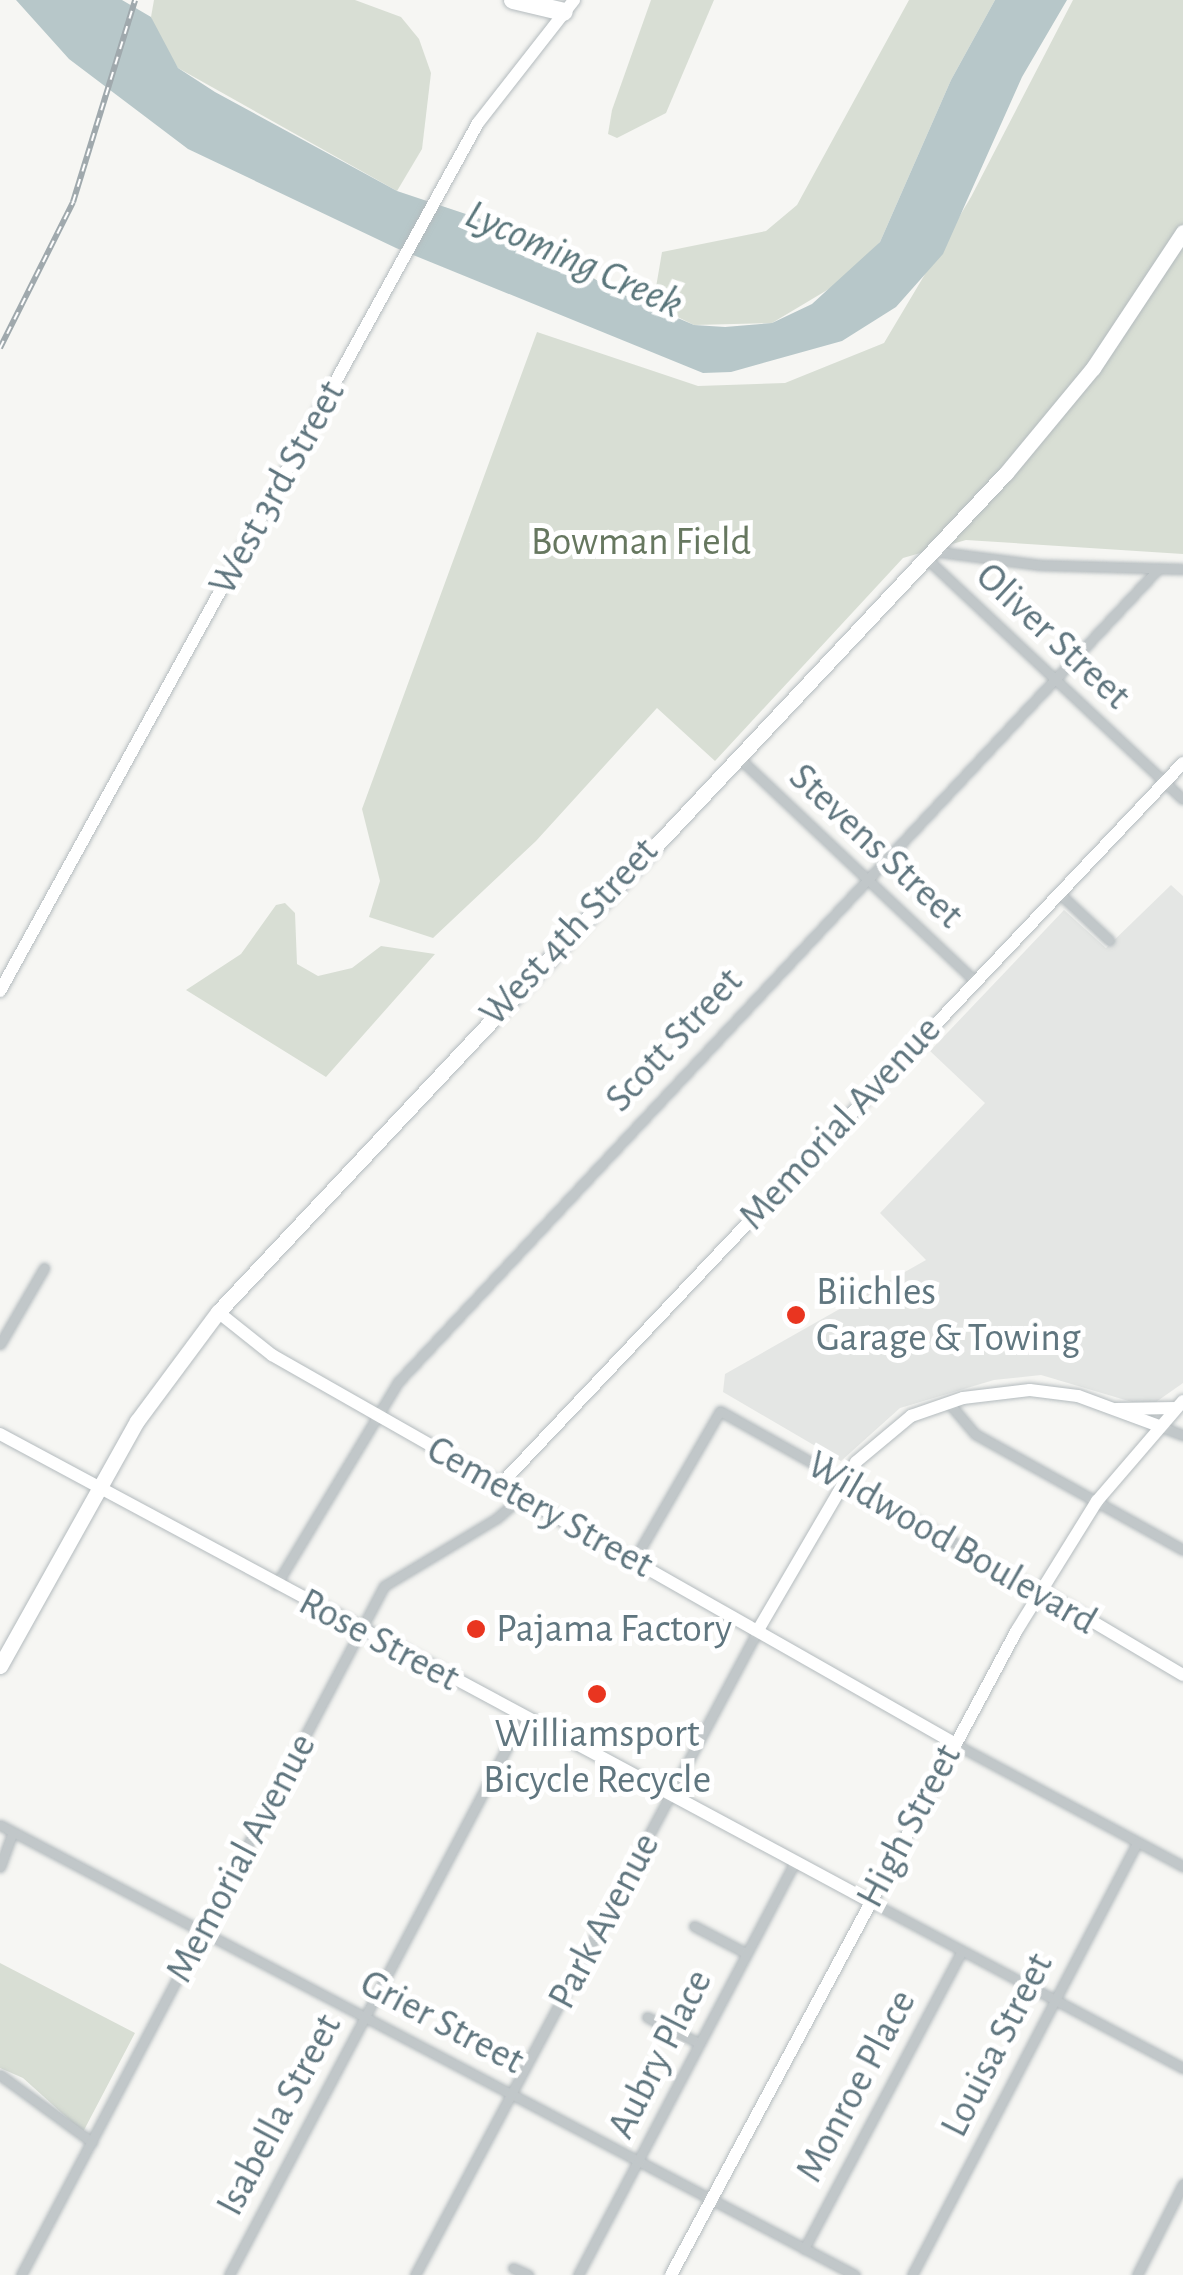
<!DOCTYPE html>
<style>
body{margin:0}
#map{position:relative;width:1183px;height:2275px;overflow:hidden;background:#f6f6f3;font-family:"Alegreya Sans",sans-serif}
div>[style]{position:absolute}
.built>*{inset:0;background:#e4e6e4}
.green>*{inset:0;background:#d8ded4}
.water>*{inset:0;background:#b7c7c9}
.roads{filter:drop-shadow(0 0 2px #b4bbbe) drop-shadow(0 0 2px #b4bbbe)}
.street>*{height:9px;margin:-4.5px;padding:0 4.5px;transform-origin:4.5px;border-radius:4.5px;background:#c1c7c9}
.secondary>*{height:12px;margin:-6px;padding:0 6px;transform-origin:6px;border-radius:6px;background:#fff}
.primary>*{height:15px;margin:-7.5px;padding:0 7.5px;transform-origin:7.5px;border-radius:7.5px;background:#fff}
.highway>*{height:18px;margin:-9px;padding:0 9px;transform-origin:9px;border-radius:9px;background:#fff}
.rail>*{height:6px;margin-top:-3px;transform-origin:0;background:repeating-linear-gradient(90deg,#fff 0 8px,#a0a9ad 0 16px);box-sizing:border-box;border-block:2px solid #a0a9ad}
.dots>*{width:28px;height:28px;translate:-50% -50%;box-sizing:border-box;border:5px solid #fff;border-radius:50%}
span{translate:-50% -50%;white-space:nowrap;text-align:center;line-height:1.15;-webkit-text-stroke:10px #fff;paint-order:stroke}
.street-label{font-size:40px;color:#60767f}
.park-label{font-size:40px;color:#66775f}
.poi-label{font-size:40px;color:#60767f}
.left{translate:0 -50%;text-align:left}
.water-label{font-size:42px;color:#5a767b;font-style:italic}
</style>
<div id="map">
<div class="built">
<div style="clip-path:polygon(1171px 885px,1183px 896px,1183px 1383px,1156px 1402px,1132px 1402px,1041px 1375px,994px 1380px,900px 1408px,841px 1461px,723px 1392px,725px 1374px,926px 1260px,880px 1213px,985px 1103px,930px 1051px,1064px 910px,1106px 948px)"></div>
</div>
<div class="green">
<div style="clip-path:polygon(154px 0,355px 0,401px 17px,419px 39px,431px 73px,422px 149px,397px 191px,178px 68px,159px 40px,151px 17px)"></div>
<div style="clip-path:polygon(651px 0,714px 0,666px 113px,617px 138px,608px 134px,612px 110px)"></div>
<div style="clip-path:polygon(909px 0,995px 0,951px 80px,880px 242px,844px 280px,772px 323px,694px 325px,653px 305px,662px 252px,766px 231px,797px 205px)"></div>
<div style="clip-path:polygon(1073px 0,1183px 0,1183px 554px,966px 540px,903px 558px,715px 761px,657px 708px,536px 841px,433px 938px,369px 917px,380px 881px,362px 809px,537px 332px,698px 386px,785px 383px,884px 343px,971px 197px)"></div>
<div style="clip-path:polygon(285px 903px,295px 913px,297px 964px,318px 976px,352px 968px,381px 946px,435px 954px,326px 1077px,186px 990px,241px 954px,276px 905px)"></div>
<div style="clip-path:polygon(0 1963px,135px 2033px,83px 2132px,23px 2078px,0 2068px)"></div>
</div>
<div class="water">
<div style="clip-path:polygon(16px 0,122px 0,151px 17px,178px 68px,215px 92px,397px 191px,532px 236px,608px 288px,694px 325px,725px 327px,772px 323px,812px 304px,880px 242px,951px 80px,995px 0,1067px 0,1022px 77px,943px 254px,896px 307px,842px 341px,731px 372px,703px 373px,396px 248px,188px 149px,69px 59px)"></div>
</div>
<div class="roads">
<div class="street">
<div style="left:932px;top:551px;width:109px;rotate:7.4deg"></div>
<div style="left:1040px;top:565px;width:143px;rotate:1.6deg"></div>
<div style="left:926px;top:558px;width:352px;rotate:43.2deg"></div>
<div style="left:738px;top:757px;width:326px;rotate:43.4deg"></div>
<div style="left:1059px;top:893px;width:69px;rotate:43.2deg"></div>
<div style="left:0;top:1344px;width:88px;rotate:-59.9deg"></div>
<div style="left:948px;top:1402px;width:42px;rotate:49.8deg"></div>
<div style="left:975px;top:1434px;width:238px;rotate:29.1deg"></div>
<div style="left:1159px;top:1426px;width:26px;rotate:21deg"></div>
<div style="left:634px;top:1560px;width:172px;rotate:-60deg"></div>
<div style="left:720px;top:1411px;width:368px;rotate:29.3deg"></div>
<div style="left:276px;top:1585px;width:237px;rotate:-59deg"></div>
<div style="left:398px;top:1382px;width:1113px;rotate:-46.93deg"></div>
<div style="left:955px;top:1744px;width:259px;rotate:28.2deg"></div>
<div style="left:0;top:1825px;width:966px;rotate:27.76deg"></div>
<div style="left:0;top:1867px;width:37px;rotate:-70deg"></div>
<div style="left:869px;top:1901px;width:356px;rotate:28deg"></div>
<div style="left:694px;top:1926px;width:59px;rotate:27.4deg"></div>
<div style="left:647px;top:2017px;width:58px;rotate:26.6deg"></div>
<div style="left:0;top:2075px;width:114px;rotate:36.1deg"></div>
<div style="left:804px;top:2249px;width:337px;rotate:-62.1deg"></div>
<div style="left:513px;top:2268px;width:17px;rotate:25deg"></div>
<div style="left:21px;top:2275px;width:779px;rotate:-62.22deg"></div>
<div style="left:384px;top:1586px;width:132px;rotate:-31deg"></div>
<div style="left:497px;top:1518px;width:32px;rotate:-41deg"></div>
<div style="left:229px;top:2275px;width:631px;rotate:-62.22deg"></div>
<div style="left:415px;top:2275px;width:731px;rotate:-62deg"></div>
<div style="left:578px;top:2275px;width:467px;rotate:-62.3deg"></div>
<div style="left:912px;top:2275px;width:487px;rotate:-62.5deg"></div>
<div style="left:1137px;top:2275px;width:102px;rotate:-63.2deg"></div>
</div>
<div class="secondary">
<div style="left:0;top:991px;width:991px;rotate:-61.16deg"></div>
<div style="left:478px;top:123px;width:156px;rotate:-52deg"></div>
<div style="left:218px;top:1312px;width:69px;rotate:38.5deg"></div>
<div style="left:272px;top:1355px;width:782px;rotate:29.64deg"></div>
<div style="left:1116px;top:1409px;width:60px;rotate:-1deg"></div>
<div style="left:0;top:1434px;width:987px;rotate:28.25deg"></div>
<div style="left:500px;top:1485px;width:994px;rotate:-46.59deg"></div>
<div style="left:1041px;top:1591px;width:165px;rotate:30.6deg"></div>
<div style="left:758px;top:1630px;width:194px;rotate:-59.7deg"></div>
<div style="left:856px;top:1462px;width:72px;rotate:-39.9deg"></div>
<div style="left:911px;top:1416px;width:55px;rotate:-19.1deg"></div>
<div style="left:963px;top:1398px;width:67px;rotate:-6.8deg"></div>
<div style="left:1030px;top:1390px;width:48px;rotate:7.1deg"></div>
<div style="left:1078px;top:1396px;width:86px;rotate:20.3deg"></div>
<div style="left:671px;top:2275px;width:732px;rotate:-61.79deg"></div>
<div style="left:1017px;top:1630px;width:152px;rotate:-58.2deg"></div>
<div style="left:1097px;top:1501px;width:132px;rotate:-49.3deg"></div>
</div>
<div class="primary">
<div style="left:0;top:1666px;width:281px;rotate:-60.8deg"></div>
<div style="left:137px;top:1421px;width:136px;rotate:-53.4deg"></div>
<div style="left:218px;top:1312px;width:1151px;rotate:-46.8deg"></div>
<div style="left:1006px;top:473px;width:136px;rotate:-50.4deg"></div>
<div style="left:1093px;top:368px;width:163px;rotate:-56.5deg"></div>
</div>
<div class="highway">
<div style="left:513px;top:0;width:52px;rotate:13.2deg"></div>
</div>
</div>
<div class="rail">
<div style="left:0;top:348px;width:163px;rotate:-63.4deg"></div>
<div style="left:73px;top:202px;width:211px;rotate:-72.9deg"></div>
</div>
<div class="dots">
<div style="left:796px;top:1315px;background:#e93520"></div>
<div style="left:476px;top:1629px;background:#e93520"></div>
<div style="left:597px;top:1694px;background:#e93520"></div>
</div>
<div class="street-label">
<span style="left:277px;top:488px;rotate:-61deg">West 3rd Street</span>
<span style="left:1053px;top:636px;rotate:43deg">Oliver Street</span>
<span style="left:876px;top:846px;rotate:43deg">Stevens Street</span>
<span style="left:569px;top:932px;rotate:-47deg">West 4th Street</span>
<span style="left:674px;top:1040px;rotate:-47deg">Scott Street</span>
<span style="left:840px;top:1123px;rotate:-47deg">Memorial Avenue</span>
<span style="left:540px;top:1507px;rotate:29deg">Cemetery Street</span>
<span style="left:952px;top:1543px;rotate:30deg">Wildwood Boulevard</span>
<span style="left:379px;top:1640px;rotate:28deg">Rose Street</span>
<span style="left:909px;top:1826px;rotate:-62deg">High Street</span>
<span style="left:241px;top:1858px;rotate:-62deg">Memorial Avenue</span>
<span style="left:604px;top:1921px;rotate:-62deg">Park Avenue</span>
<span style="left:442px;top:2022px;rotate:28deg">Grier Street</span>
<span style="left:997px;top:2045px;rotate:-63deg">Louisa Street</span>
<span style="left:660px;top:2054px;rotate:-63deg">Aubry Place</span>
<span style="left:856px;top:2086px;rotate:-62deg">Monroe Place</span>
<span style="left:279px;top:2115px;rotate:-62deg">Isabella Street</span>
</div>
<div class="park-label">
<span style="left:641px;top:542px">Bowman Field</span>
</div>
<div class="poi-label">
<span class="left" style="left:816px;top:1315px">Biichles<br>Garage &amp; Towing</span>
<span class="left" style="left:496px;top:1629px">Pajama Factory</span>
<span style="left:597px;top:1757px">Williamsport<br>Bicycle Recycle</span>
</div>
<div class="water-label">
<span style="left:574px;top:259px;rotate:24deg">Lycoming Creek</span>
</div>
</div>
